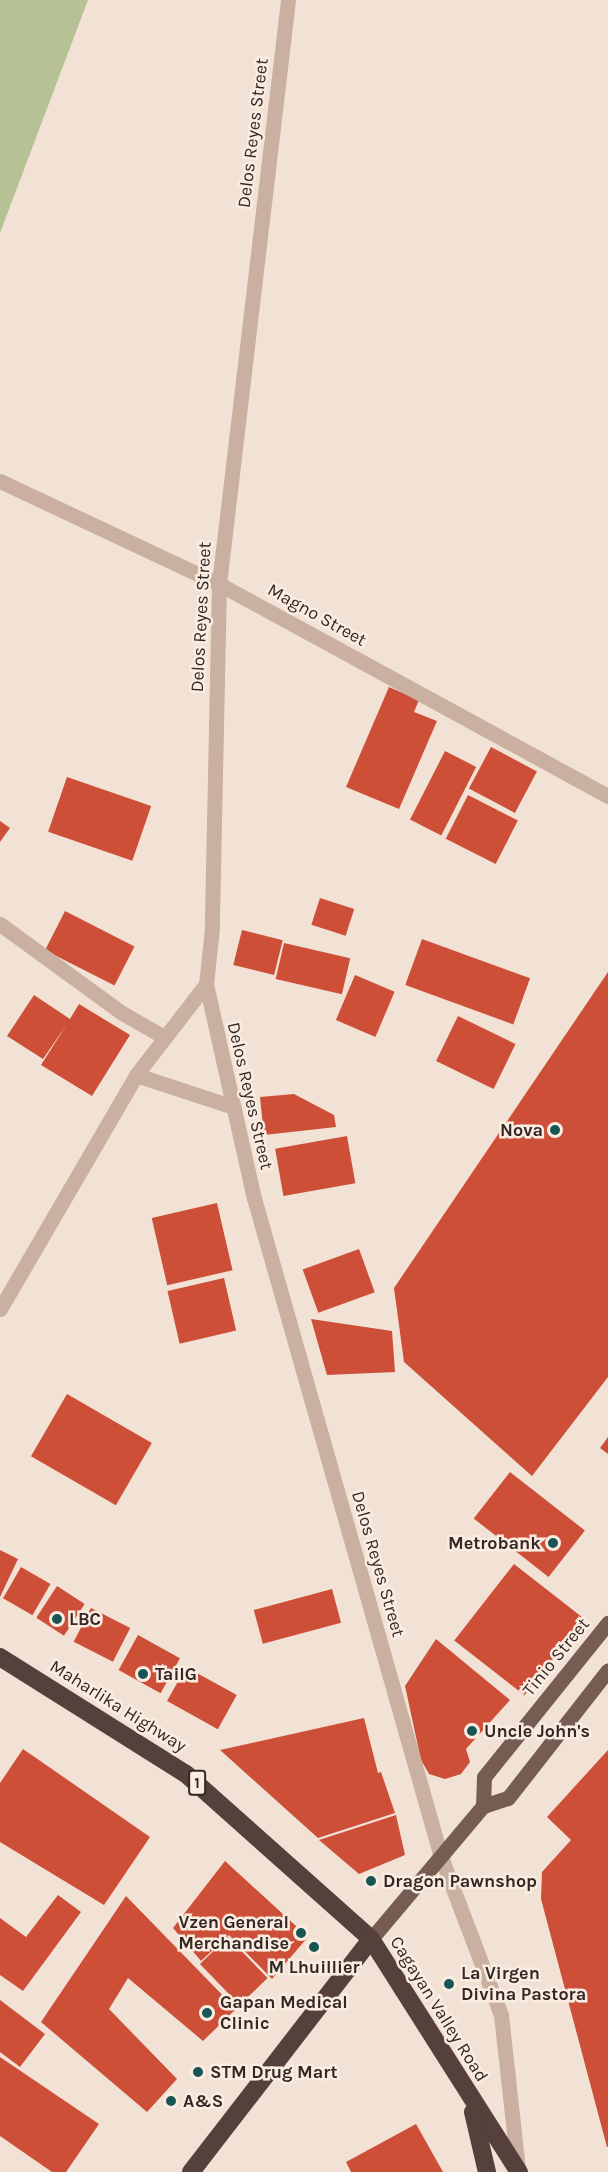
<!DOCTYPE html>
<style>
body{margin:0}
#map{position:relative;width:608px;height:2172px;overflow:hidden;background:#f2e2d5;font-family:Karla,sans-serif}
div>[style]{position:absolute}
.green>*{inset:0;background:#b6c195}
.building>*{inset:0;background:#cd4f38;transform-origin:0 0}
.minor>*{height:15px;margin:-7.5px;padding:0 7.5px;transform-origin:7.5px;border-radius:7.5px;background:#cab0a1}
.major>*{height:15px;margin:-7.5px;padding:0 7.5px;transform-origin:7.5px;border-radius:7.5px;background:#765d54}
.highway>*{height:18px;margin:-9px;padding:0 9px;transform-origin:9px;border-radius:9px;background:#55403b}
.dots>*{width:16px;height:16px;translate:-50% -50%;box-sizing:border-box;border:3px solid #faece1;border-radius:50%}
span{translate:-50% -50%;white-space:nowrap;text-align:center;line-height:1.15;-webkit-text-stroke:5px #faece1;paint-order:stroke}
.shield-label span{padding:2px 4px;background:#faece1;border:2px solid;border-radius:4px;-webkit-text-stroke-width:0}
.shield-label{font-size:16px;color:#332824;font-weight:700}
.street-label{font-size:18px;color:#332824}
.poi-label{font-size:18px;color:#332824;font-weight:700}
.right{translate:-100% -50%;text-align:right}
.left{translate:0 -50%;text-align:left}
</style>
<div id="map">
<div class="green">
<div style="clip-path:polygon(0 0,88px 0,0 233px)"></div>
</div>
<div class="building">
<div style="clip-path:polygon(389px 687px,419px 700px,414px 712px,437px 721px,399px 809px,346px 787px)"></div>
<div style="left:491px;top:747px;width:52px;height:47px;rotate:28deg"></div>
<div style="left:445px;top:751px;width:35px;height:77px;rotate:27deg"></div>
<div style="left:67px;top:777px;width:89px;height:58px;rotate:19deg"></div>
<div style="left:468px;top:795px;width:56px;height:49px;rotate:27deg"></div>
<div style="clip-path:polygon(0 821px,10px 828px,0 842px)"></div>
<div style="left:320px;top:898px;width:36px;height:28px;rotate:18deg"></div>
<div style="left:65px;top:911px;width:78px;height:44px;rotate:27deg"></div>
<div style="left:242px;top:930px;width:42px;height:36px;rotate:14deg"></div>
<div style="left:422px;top:939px;width:115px;height:49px;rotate:20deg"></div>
<div style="left:284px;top:943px;width:68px;height:37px;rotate:13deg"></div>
<div style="clip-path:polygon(608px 972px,608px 1377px,532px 1476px,404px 1362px,394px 1288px)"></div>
<div style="left:355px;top:975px;width:43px;height:49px;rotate:23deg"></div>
<div style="clip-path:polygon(34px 995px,70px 1019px,79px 1004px,130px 1035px,92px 1096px,41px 1065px,67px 1024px,43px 1059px,7px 1036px)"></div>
<div style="left:458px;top:1016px;width:64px;height:50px;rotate:26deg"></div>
<div style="clip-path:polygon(294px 1094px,334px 1115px,336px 1127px,264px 1135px,260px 1097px)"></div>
<div style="left:347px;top:1136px;width:48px;height:73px;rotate:80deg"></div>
<div style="left:217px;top:1203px;width:69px;height:67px;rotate:77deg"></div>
<div style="left:359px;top:1249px;width:46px;height:60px;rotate:70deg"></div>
<div style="left:224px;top:1278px;width:54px;height:58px;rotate:77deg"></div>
<div style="clip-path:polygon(311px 1319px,392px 1331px,395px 1372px,327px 1375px)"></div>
<div style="left:67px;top:1394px;width:98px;height:72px;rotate:30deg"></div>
<div style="clip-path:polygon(608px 1437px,608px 1454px,600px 1448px)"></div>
<div style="left:510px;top:1472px;width:95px;height:59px;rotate:38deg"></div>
<div style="clip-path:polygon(0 1550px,18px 1559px,0 1597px)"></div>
<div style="left:514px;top:1564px;width:89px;height:97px;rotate:38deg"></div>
<div style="left:21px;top:1567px;width:34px;height:36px;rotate:30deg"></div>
<div style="left:57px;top:1586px;width:33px;height:38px;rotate:33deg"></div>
<div style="left:332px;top:1589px;width:35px;height:81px;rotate:75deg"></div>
<div style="left:91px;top:1608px;width:44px;height:38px;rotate:27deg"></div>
<div style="left:138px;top:1635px;width:48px;height:40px;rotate:29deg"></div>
<div style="clip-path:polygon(436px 1639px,510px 1700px,466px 1749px,470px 1762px,461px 1774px,445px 1779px,429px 1774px,421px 1760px,405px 1686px)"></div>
<div style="left:186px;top:1667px;width:58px;height:39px;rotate:29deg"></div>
<div style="clip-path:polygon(364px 1718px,378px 1773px,381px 1772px,395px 1813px,318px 1838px,220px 1750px)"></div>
<div style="clip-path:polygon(23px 1749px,150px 1837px,104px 1905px,0 1842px,0 1783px)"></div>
<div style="clip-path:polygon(608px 1750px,608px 2147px,607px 2147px,541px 1899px,542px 1872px,571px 1840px,547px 1817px)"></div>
<div style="clip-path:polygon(396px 1815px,405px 1855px,359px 1874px,319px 1840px)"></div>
<div style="clip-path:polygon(225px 1861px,308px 1937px,272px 1979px,229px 1935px,201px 1961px,173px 1928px)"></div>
<div style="clip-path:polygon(58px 1895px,81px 1912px,23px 1991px,0 1975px,0 1918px,26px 1937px)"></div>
<div style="clip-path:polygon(126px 1896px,236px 2009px,203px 2041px,128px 1978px,109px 2009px,177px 2079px,147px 2112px,41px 2022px)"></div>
<div style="left:228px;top:1937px;width:57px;height:39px;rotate:46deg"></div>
<div style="clip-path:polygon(0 2000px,45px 2034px,20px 2067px,0 2052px)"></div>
<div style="clip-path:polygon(0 2057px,99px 2124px,66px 2172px,52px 2172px,0 2136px)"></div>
<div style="clip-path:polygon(416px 2124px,443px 2172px,351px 2172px,346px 2162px)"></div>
</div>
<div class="minor">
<div style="left:288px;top:0;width:588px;rotate:96.74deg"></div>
<div style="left:219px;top:584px;width:344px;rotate:91.2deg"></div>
<div style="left:212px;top:928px;width:56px;rotate:96.1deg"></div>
<div style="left:206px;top:984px;width:219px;rotate:77.4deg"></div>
<div style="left:254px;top:1198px;width:685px;rotate:74.16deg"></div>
<div style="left:441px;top:1857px;width:169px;rotate:69.2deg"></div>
<div style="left:501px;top:2015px;width:154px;rotate:83.7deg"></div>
<div style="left:0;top:481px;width:242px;rotate:25.2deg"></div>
<div style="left:219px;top:584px;width:443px;rotate:28.6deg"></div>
<div style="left:0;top:924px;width:151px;rotate:36.1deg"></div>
<div style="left:122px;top:1013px;width:48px;rotate:29.7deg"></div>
<div style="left:136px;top:1075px;width:100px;rotate:18.1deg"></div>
<div style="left:0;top:1309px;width:271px;rotate:-59.8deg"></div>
<div style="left:136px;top:1075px;width:115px;rotate:-52.4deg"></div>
</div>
<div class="major">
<div style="left:483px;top:1806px;width:29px;rotate:-88deg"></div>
<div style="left:484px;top:1777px;width:198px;rotate:-51.2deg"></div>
<div style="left:371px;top:1939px;width:174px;rotate:-49.9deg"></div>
<div style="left:483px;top:1806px;width:26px;rotate:-18deg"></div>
<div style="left:508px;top:1798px;width:162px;rotate:-52deg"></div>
</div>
<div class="highway">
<div style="left:0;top:1657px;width:220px;rotate:32.2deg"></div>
<div style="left:186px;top:1774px;width:248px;rotate:41.7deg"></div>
<div style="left:371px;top:1939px;width:276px;rotate:57.6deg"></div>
<div style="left:473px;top:2112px;width:62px;rotate:76.9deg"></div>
<div style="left:191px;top:2172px;width:294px;rotate:-52.3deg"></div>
</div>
<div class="dots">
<div style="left:555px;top:1130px;background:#185655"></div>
<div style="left:553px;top:1543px;background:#185655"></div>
<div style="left:57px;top:1619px;background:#185655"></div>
<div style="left:143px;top:1674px;background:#185655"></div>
<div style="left:472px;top:1731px;background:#185655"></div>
<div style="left:371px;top:1881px;background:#185655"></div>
<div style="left:301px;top:1933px;background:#185655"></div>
<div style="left:314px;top:1947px;background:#185655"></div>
<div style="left:449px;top:1984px;background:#185655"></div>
<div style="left:207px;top:2013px;background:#185655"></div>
<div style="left:198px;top:2072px;background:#185655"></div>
<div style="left:171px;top:2101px;background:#185655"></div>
</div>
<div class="shield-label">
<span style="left:197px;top:1783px">1</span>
</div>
<div class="street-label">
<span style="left:253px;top:133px;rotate:-83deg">Delos Reyes Street</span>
<span style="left:317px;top:615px;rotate:29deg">Magno Street</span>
<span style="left:201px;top:617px;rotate:-87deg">Delos Reyes Street</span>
<span style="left:250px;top:1096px;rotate:77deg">Delos Reyes Street</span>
<span style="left:378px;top:1564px;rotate:74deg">Delos Reyes Street</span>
<span style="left:556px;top:1657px;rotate:-51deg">Tinio Street</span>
<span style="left:118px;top:1706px;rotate:32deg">Maharlika Highway</span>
<span style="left:439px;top:2009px;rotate:58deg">Cagayan Valley Road</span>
</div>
<div class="poi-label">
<span class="right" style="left:543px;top:1130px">Nova</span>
<span class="right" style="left:541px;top:1543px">Metrobank</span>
<span class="left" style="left:69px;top:1619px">LBC</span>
<span class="left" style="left:155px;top:1674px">TailG</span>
<span class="left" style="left:484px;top:1731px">Uncle John's</span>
<span class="left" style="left:383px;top:1881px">Dragon Pawnshop</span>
<span class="right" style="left:289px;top:1933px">Vzen General<br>Merchandise</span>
<span style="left:314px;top:1967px">M Lhuillier</span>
<span class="left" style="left:461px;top:1984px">La Virgen<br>Divina Pastora</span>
<span class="left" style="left:220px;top:2013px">Gapan Medical<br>Clinic</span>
<span class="left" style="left:210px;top:2072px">STM Drug Mart</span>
<span class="left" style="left:183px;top:2101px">A&amp;S</span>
</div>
</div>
